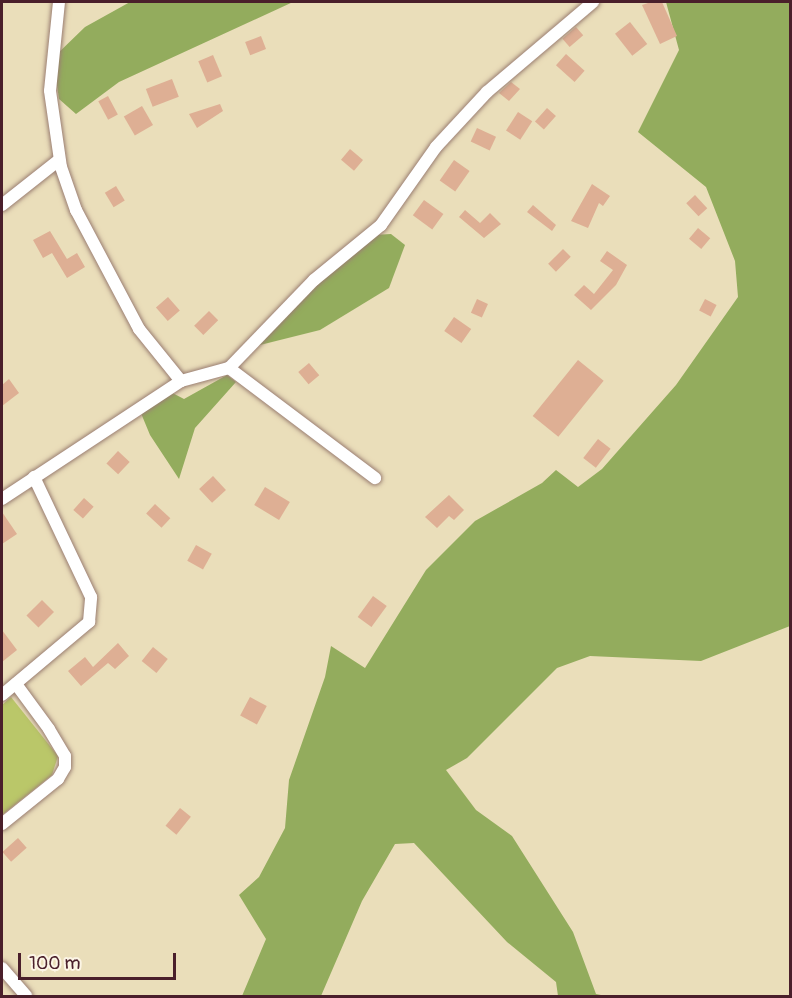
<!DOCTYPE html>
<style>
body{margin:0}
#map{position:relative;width:792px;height:998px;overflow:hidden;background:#eadeba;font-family:Pangolin,sans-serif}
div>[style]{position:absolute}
.green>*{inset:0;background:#bac769}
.forest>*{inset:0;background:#93ac5d}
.building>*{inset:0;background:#deaf94;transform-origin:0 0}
.roads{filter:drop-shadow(0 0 2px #9a7e72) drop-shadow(0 0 2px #9a7e72)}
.minor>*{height:12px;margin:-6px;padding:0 6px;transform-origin:6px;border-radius:6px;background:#fff}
span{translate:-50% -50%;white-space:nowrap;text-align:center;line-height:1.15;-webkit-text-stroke:6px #fcf5e5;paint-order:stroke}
.frame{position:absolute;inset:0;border:3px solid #4a1f2b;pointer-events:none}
.scale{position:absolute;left:18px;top:953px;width:158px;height:27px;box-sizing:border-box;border:3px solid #4a1f2b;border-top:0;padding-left:8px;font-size:18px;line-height:21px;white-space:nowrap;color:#4a1f2b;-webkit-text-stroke:4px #fcf5e5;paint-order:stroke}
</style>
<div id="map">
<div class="green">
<div style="clip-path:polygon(11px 697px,58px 756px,52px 775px,2px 815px,2px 705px)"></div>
</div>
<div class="forest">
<div style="clip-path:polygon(130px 2px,293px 2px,119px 82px,76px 114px,59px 99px,53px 58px,85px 27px)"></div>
<div style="clip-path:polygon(666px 2px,790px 2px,790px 626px,701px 661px,590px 656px,557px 668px,467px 758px,446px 770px,476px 810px,512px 836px,573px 932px,596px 994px,606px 996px,558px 996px,556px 982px,507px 942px,414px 843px,395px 844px,362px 901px,321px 996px,242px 996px,266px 939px,239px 895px,259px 877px,285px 828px,289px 780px,325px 677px,331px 646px,365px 668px,426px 570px,475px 521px,542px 483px,556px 470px,578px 487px,602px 469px,676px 385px,738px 297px,735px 261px,706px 187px,638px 132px,679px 50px)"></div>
<div style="clip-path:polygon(391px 234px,405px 245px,389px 288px,320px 330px,256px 346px,297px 298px,373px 235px)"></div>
<div style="clip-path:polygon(227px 375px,236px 382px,195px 428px,179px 479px,150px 435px,138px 406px,161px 387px,184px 399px)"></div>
</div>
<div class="building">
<div style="clip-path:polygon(651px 2px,662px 2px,677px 36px,660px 44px,642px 5px)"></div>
<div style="left:630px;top:22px;width:28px;height:19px;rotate:52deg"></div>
<div style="left:576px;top:27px;width:11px;height:18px;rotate:49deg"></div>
<div style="left:261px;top:36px;width:14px;height:17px;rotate:69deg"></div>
<div style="left:566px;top:54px;width:25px;height:15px;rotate:42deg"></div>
<div style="left:213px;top:55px;width:23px;height:16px;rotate:67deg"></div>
<div style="left:172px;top:79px;width:19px;height:28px;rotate:69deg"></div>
<div style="clip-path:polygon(511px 82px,520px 89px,509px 101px,499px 93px)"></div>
<div style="left:108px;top:96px;width:21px;height:11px;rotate:62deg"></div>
<div style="clip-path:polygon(220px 104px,223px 111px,197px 128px,189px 114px)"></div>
<div style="left:142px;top:106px;width:22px;height:21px;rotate:60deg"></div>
<div style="left:547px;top:108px;width:12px;height:18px;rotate:42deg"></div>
<div style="left:518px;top:112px;width:17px;height:22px;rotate:33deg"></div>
<div style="left:477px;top:128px;width:21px;height:15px;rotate:25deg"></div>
<div style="left:350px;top:149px;width:17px;height:14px;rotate:40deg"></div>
<div style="left:454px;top:160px;width:19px;height:25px;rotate:35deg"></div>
<div style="clip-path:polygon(592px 184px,610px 196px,603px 206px,599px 203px,588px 228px,571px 221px)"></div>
<div style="left:116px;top:186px;width:17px;height:13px;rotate:59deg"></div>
<div style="left:695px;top:195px;width:18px;height:12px;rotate:47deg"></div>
<div style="left:424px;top:200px;width:24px;height:19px;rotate:36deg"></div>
<div style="clip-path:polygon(533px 205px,556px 225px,552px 231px,527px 212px)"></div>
<div style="clip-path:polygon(465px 210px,480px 223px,490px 213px,501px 224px,484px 238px,459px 217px)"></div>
<div style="left:698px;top:228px;width:16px;height:14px;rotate:40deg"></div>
<div style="clip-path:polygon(50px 231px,67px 259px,77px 253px,85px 267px,67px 278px,52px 253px,43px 258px,33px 240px)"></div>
<div style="left:563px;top:249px;width:11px;height:21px;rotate:45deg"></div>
<div style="clip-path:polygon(607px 251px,627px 265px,616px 285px,591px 310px,574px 295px,584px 285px,594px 294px,613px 270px,600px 261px)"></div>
<div style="left:168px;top:297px;width:18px;height:16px;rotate:49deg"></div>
<div style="left:477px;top:299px;width:12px;height:15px;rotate:24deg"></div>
<div style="left:705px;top:299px;width:13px;height:13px;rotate:27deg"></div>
<div style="left:209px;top:311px;width:13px;height:21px;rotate:45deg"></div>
<div style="left:454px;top:317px;width:21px;height:17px;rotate:35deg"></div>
<div style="left:578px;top:360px;width:33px;height:72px;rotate:39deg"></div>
<div style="left:309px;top:363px;width:16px;height:14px;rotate:50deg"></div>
<div style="clip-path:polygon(9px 379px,19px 393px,2px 406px,2px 385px)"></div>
<div style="left:598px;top:439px;width:16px;height:24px;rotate:38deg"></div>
<div style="left:118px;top:451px;width:16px;height:17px;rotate:43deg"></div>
<div style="left:213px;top:476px;width:19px;height:19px;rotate:47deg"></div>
<div style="left:265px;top:487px;width:29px;height:21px;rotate:31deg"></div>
<div style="clip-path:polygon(449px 495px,464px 510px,454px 520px,449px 516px,437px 528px,425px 517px)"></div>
<div style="left:84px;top:498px;width:13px;height:16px;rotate:42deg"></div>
<div style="left:155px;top:504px;width:21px;height:13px;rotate:43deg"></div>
<div style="clip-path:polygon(2px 512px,17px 534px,2px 544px)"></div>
<div style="left:196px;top:545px;width:18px;height:18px;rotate:29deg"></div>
<div style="left:373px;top:596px;width:17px;height:26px;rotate:36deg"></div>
<div style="left:42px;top:600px;width:17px;height:22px;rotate:45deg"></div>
<div style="clip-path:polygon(2px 630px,17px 650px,2px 662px)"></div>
<div style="clip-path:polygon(118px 643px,129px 656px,115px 669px,108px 663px,81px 686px,68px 671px,85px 657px,93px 667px)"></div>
<div style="left:153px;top:647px;width:19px;height:18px;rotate:39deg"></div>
<div style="left:250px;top:697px;width:19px;height:21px;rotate:28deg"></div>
<div style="left:180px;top:808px;width:14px;height:23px;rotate:39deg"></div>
<div style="left:18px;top:838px;width:13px;height:21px;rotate:48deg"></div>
</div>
<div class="roads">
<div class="minor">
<div style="left:59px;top:2px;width:89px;rotate:95.8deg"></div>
<div style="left:50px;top:91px;width:77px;rotate:81.8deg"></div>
<div style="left:61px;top:167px;width:46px;rotate:70.8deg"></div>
<div style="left:76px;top:210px;width:135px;rotate:62.1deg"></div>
<div style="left:139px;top:329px;width:67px;rotate:51.1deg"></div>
<div style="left:2px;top:205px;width:73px;rotate:-38.3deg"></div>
<div style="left:229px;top:368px;width:122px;rotate:-46deg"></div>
<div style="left:314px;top:280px;width:87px;rotate:-39.4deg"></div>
<div style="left:381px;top:225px;width:95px;rotate:-54.8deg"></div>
<div style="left:436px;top:147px;width:75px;rotate:-47.2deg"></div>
<div style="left:487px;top:92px;width:139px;rotate:-40.3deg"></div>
<div style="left:2px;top:499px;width:214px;rotate:-33.4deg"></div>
<div style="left:181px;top:381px;width:50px;rotate:-15.2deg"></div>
<div style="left:229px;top:368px;width:183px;rotate:37deg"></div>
<div style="left:2px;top:695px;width:114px;rotate:-40deg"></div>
<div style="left:89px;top:622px;width:25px;rotate:-85deg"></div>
<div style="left:91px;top:597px;width:133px;rotate:-115.4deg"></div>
<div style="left:2px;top:824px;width:72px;rotate:-38.8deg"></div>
<div style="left:58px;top:779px;width:14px;rotate:-60deg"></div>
<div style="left:65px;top:767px;width:11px;rotate:-90deg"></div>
<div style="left:65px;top:756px;width:31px;rotate:-121deg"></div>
<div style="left:49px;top:729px;width:56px;rotate:-126.3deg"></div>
<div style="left:2px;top:968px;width:37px;rotate:49deg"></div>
</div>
</div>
<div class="frame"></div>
<div class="scale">100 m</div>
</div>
